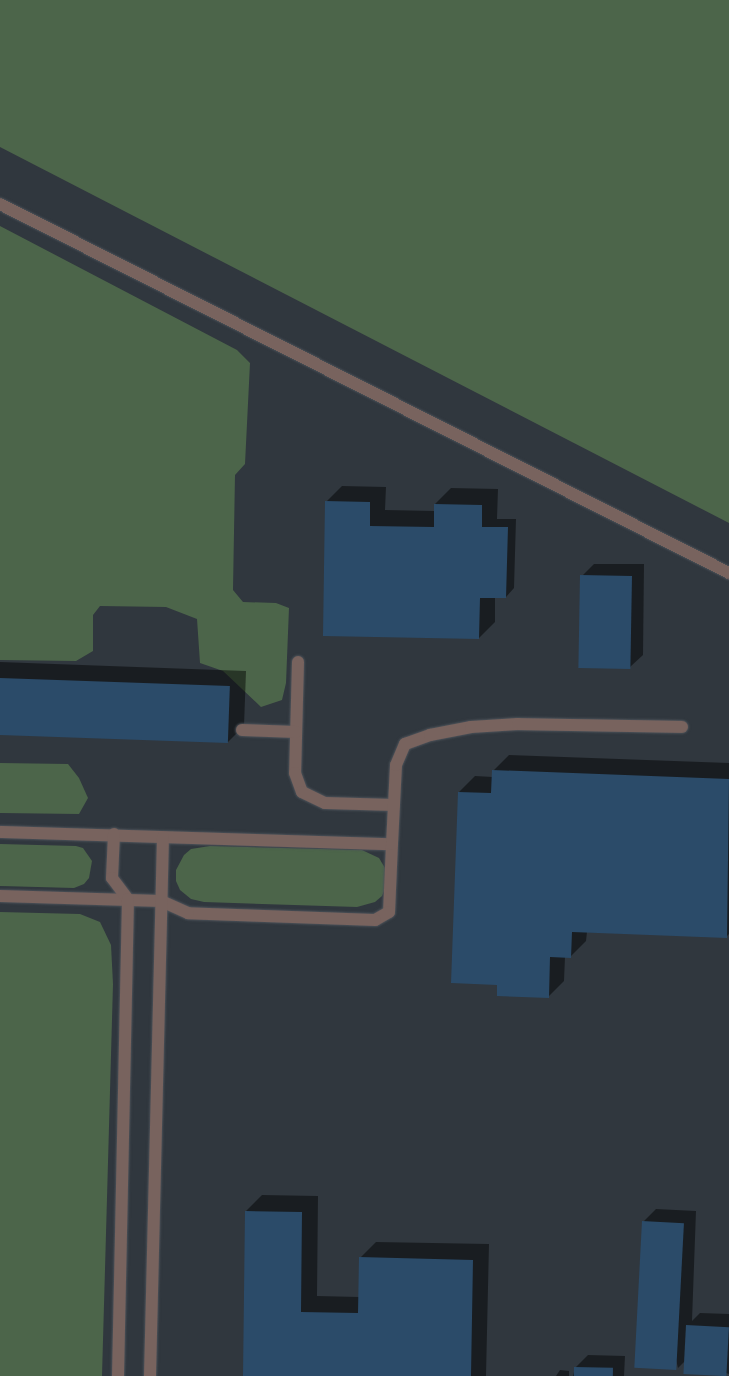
<!DOCTYPE html>
<style>
body{margin:0}
#map{position:relative;width:729px;height:1376px;overflow:hidden;background:#30373e;font-family:Roboto,sans-serif}
div>[style]{position:absolute}
.green>*{inset:0;background:#4c654a}
.shadow>*{inset:0;background:#0007}
.building>*{inset:0;background:#2b4b69;transform-origin:0 0}
.roads{filter:drop-shadow(0 0 1px #4d535a) drop-shadow(0 0 1px #4d535a)}
.minor>*{height:12px;margin:-6px;padding:0 6px;transform-origin:6px;border-radius:6px;background:#78635e}
span{translate:-50% -50%;white-space:nowrap;text-align:center;line-height:1.15;-webkit-text-stroke:5px #30373e;paint-order:stroke}
</style>
<div id="map">
<div class="green">
<div style="clip-path:polygon(0 0,729px 0,729px 523px,0 147px)"></div>
<div style="clip-path:polygon(0 226px,237px 350px,250px 363px,245px 464px,235px 475px,233px 590px,243px 602px,276px 603px,289px 608px,286px 683px,282px 700px,261px 707px,223px 671px,200px 663px,197px 619px,166px 607px,100px 606px,93px 615px,93px 651px,76px 661px,0 660px)"></div>
<div style="clip-path:polygon(0 763px,68px 764px,79px 778px,88px 798px,79px 814px,0 813px)"></div>
<div style="clip-path:polygon(0 844px,76px 846px,83px 848px,92px 861px,89px 878px,84px 884px,74px 888px,0 886px)"></div>
<div style="clip-path:polygon(210px 846px,362px 850px,379px 858px,385px 868px,386px 886px,382px 896px,375px 902px,357px 907px,204px 902px,191px 899px,180px 890px,176px 881px,176px 870px,184px 855px,191px 849px)"></div>
<div style="clip-path:polygon(0 912px,80px 914px,100px 922px,111px 945px,113px 984px,102px 1376px,0 1376px)"></div>
</div>
<div class="shadow">
<div style="clip-path:polygon(342px 486px,386px 487px,385px 510px,435px 511px,435px 504px,451px 488px,498px 489px,497px 519px,516px 519px,514px 588px,506px 597px,495px 597px,495px 622px,479px 638px,326px 502px)"></div>
<div style="clip-path:polygon(594px 564px,644px 564px,643px 655px,630px 667px,582px 576px)"></div>
<div style="clip-path:polygon(0 662px,246px 671px,244px 726px,228px 742px,0 734px)"></div>
<div style="clip-path:polygon(509px 755px,729px 763px,729px 934px,726px 937px,587px 932px,586px 941px,570px 957px,565px 957px,564px 981px,548px 997px,499px 984px,459px 792px,475px 776px,493px 777px,493px 771px)"></div>
<div style="clip-path:polygon(262px 1195px,318px 1196px,317px 1296px,359px 1297px,360px 1258px,376px 1242px,489px 1244px,486px 1376px,244px 1376px,246px 1211px)"></div>
<div style="clip-path:polygon(656px 1209px,696px 1211px,692px 1321px,700px 1313px,729px 1314px,729px 1374px,686px 1360px,678px 1368px,643px 1222px)"></div>
<div style="clip-path:polygon(588px 1355px,625px 1356px,624px 1376px,573px 1376px,575px 1368px)"></div>
<div style="clip-path:polygon(560px 1370px,569px 1371px,569px 1376px,556px 1376px)"></div>
</div>
<div class="building">
<div style="clip-path:polygon(325px 501px,370px 502px,370px 526px,434px 527px,434px 504px,482px 505px,482px 527px,508px 527px,506px 598px,480px 598px,479px 639px,323px 636px)"></div>
<div style="left:580px;top:575px;width:52px;height:93px;rotate:1deg"></div>
<div style="left:0;top:678px;width:230px;height:57px;rotate:2deg"></div>
<div style="clip-path:polygon(492px 770px,729px 779px,727px 938px,572px 932px,571px 958px,550px 957px,549px 998px,497px 996px,497px 985px,451px 983px,458px 792px,491px 793px)"></div>
<div style="clip-path:polygon(245px 1211px,302px 1212px,301px 1312px,358px 1313px,359px 1257px,473px 1260px,471px 1376px,243px 1376px)"></div>
<div style="left:642px;top:1221px;width:42px;height:147px;rotate:3deg"></div>
<div style="left:686px;top:1325px;width:43px;height:49px;rotate:3deg"></div>
<div style="left:574px;top:1367px;width:39px;height:9px;rotate:1deg"></div>
</div>
<div class="roads">
<div class="minor">
<div style="left:0;top:204px;width:817px;rotate:26.85deg"></div>
<div style="left:298px;top:662px;width:111px;rotate:91.5deg"></div>
<div style="left:295px;top:773px;width:20px;rotate:70deg"></div>
<div style="left:302px;top:792px;width:25px;rotate:26deg"></div>
<div style="left:325px;top:803px;width:69px;rotate:1.7deg"></div>
<div style="left:242px;top:730px;width:54px;rotate:2.1deg"></div>
<div style="left:0;top:832px;width:392px;rotate:1.8deg"></div>
<div style="left:392px;top:844px;width:68px;rotate:92.5deg"></div>
<div style="left:389px;top:912px;width:16px;rotate:150deg"></div>
<div style="left:375px;top:920px;width:187px;rotate:-177.9deg"></div>
<div style="left:188px;top:913px;width:30px;rotate:-156deg"></div>
<div style="left:161px;top:901px;width:161px;rotate:-178.2deg"></div>
<div style="left:114px;top:834px;width:44px;rotate:92.6deg"></div>
<div style="left:112px;top:878px;width:26px;rotate:53deg"></div>
<div style="left:128px;top:899px;width:477px;rotate:91.2deg"></div>
<div style="left:392px;top:844px;width:79px;rotate:-87.1deg"></div>
<div style="left:396px;top:765px;width:23px;rotate:-67deg"></div>
<div style="left:405px;top:744px;width:27px;rotate:-20deg"></div>
<div style="left:430px;top:735px;width:42px;rotate:-11deg"></div>
<div style="left:471px;top:727px;width:47px;rotate:-3.7deg"></div>
<div style="left:518px;top:724px;width:164px;rotate:1deg"></div>
<div style="left:150px;top:1376px;width:539px;rotate:-88.62deg"></div>
</div>
</div>
</div>
